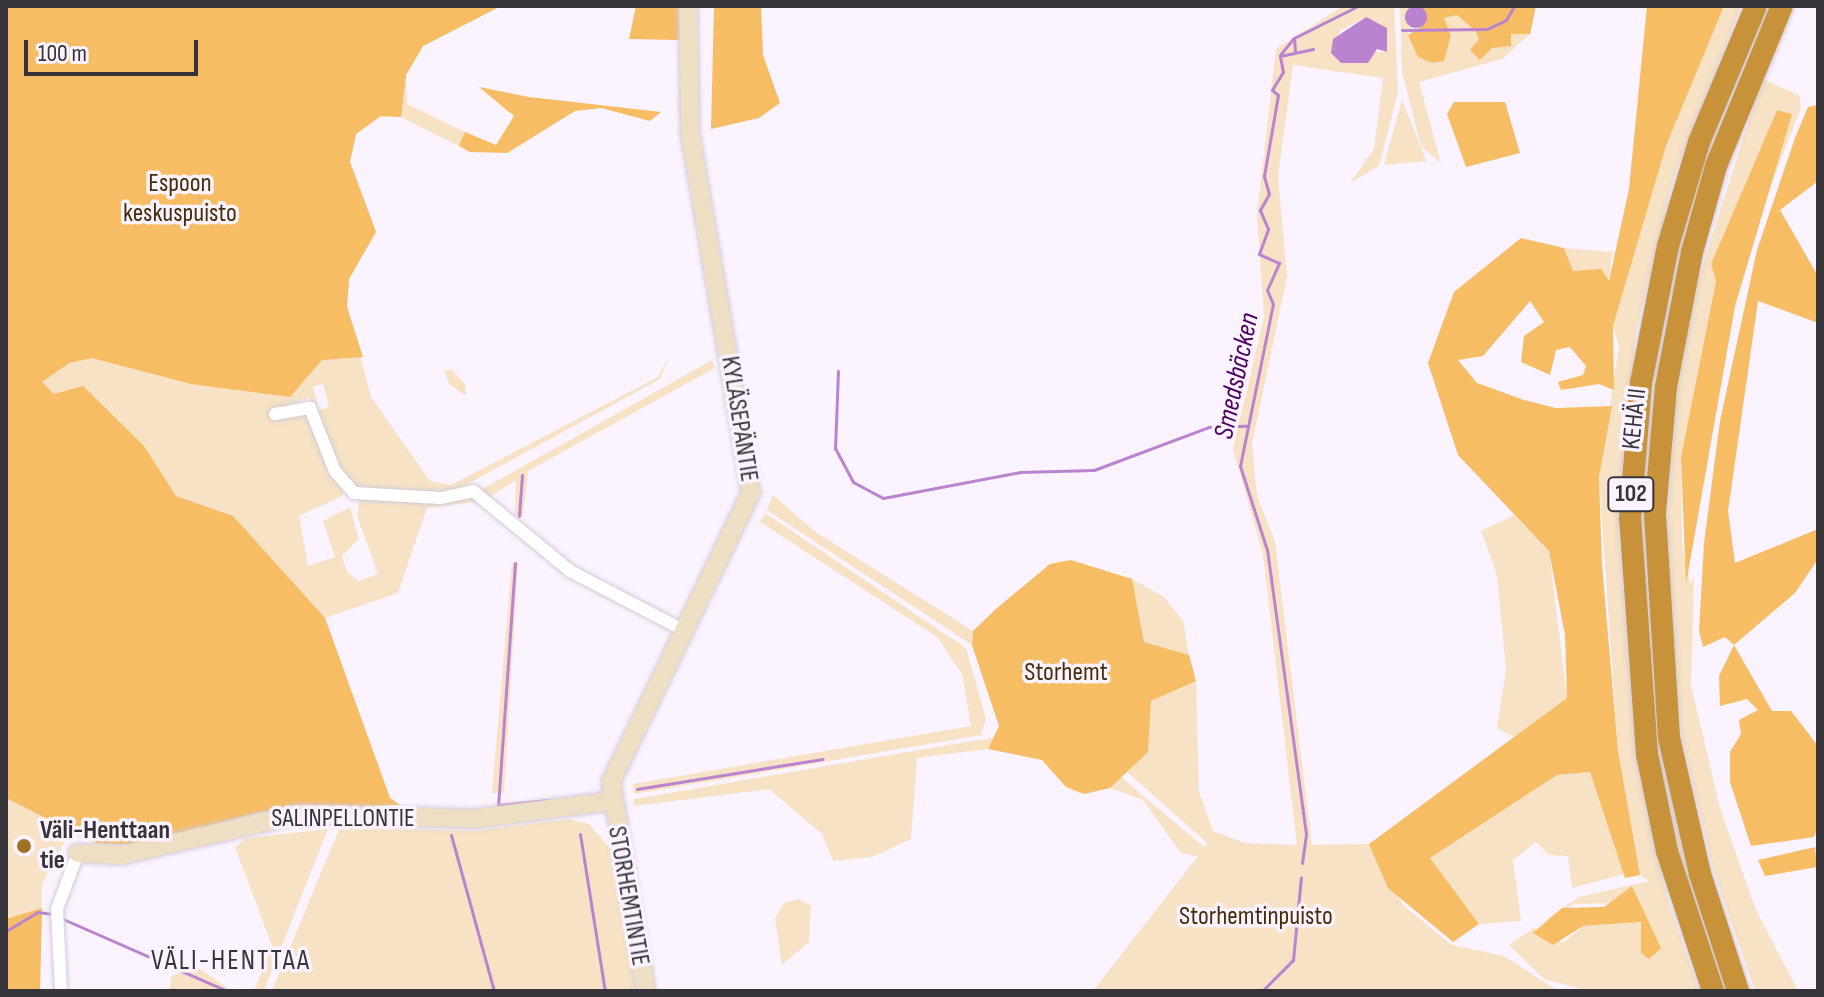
<!DOCTYPE html>
<meta charset="utf-8">
<style>
body{margin:0}
#map{position:relative;width:1824px;height:997px;overflow:hidden;background:#fbf3ff;font-family:"Sofia Sans Condensed",sans-serif}
div>[style]{position:absolute}
.green>*{inset:0;background:#f7e2c5}
.forest>*{inset:0;background:#f6bd65}
.water>*{inset:0;background:#ba83cf}
.round{border-radius:50%}
.stream>*{height:3px;margin:-1.5px;padding:0 1.5px;transform-origin:1.5px;border-radius:1.5px;background:#ba83cf}
.roads{filter:drop-shadow(0 0 2px #d3cbd6) drop-shadow(0 0 2px #d3cbd6)}
.street>*{height:12px;margin:-6px;padding:0 6px;transform-origin:6px;border-radius:6px;background:#fff}
.secondary>*{height:18px;margin:-9px;padding:0 9px;transform-origin:9px;border-radius:9px;background:#eedec4}
.highway>*{height:22px;margin:-11px;padding:0 11px;transform-origin:11px;border-radius:11px;background:#c7923a}
.dots>*{width:22px;height:22px;translate:-50% -50%;box-sizing:border-box;border:4px solid #fbf3ff;border-radius:50%}
span{translate:-50% -50%;white-space:nowrap;text-align:center;line-height:1.15;-webkit-text-stroke:7px #fbf3ff;paint-order:stroke}
.shield-label span{padding:2px 6px;background:#fbf3ff;border:2px solid;border-radius:6px;-webkit-text-stroke-width:0}
.shield-label{font-size:24px;color:#373439;font-weight:700}
.park-label{font-size:26px;color:#452e07}
.street-label{font-size:26px;color:#373439}
.poi-label{font-size:26px;color:#373439;font-weight:700}
.left{translate:0 -50%;text-align:left}
.water-label{font-size:28px;color:#4d0063;font-style:italic}
.neighbourhood-label{font-size:28px;color:#373439;letter-spacing:2px}
.frame{position:absolute;inset:0;border:8px solid #373439;pointer-events:none}
.scale{position:absolute;left:24px;top:40px;width:174px;height:36px;box-sizing:border-box;border:4px solid #373439;border-top:0;padding-left:10px;font-size:24px;line-height:28px;white-space:nowrap;color:#373439;-webkit-text-stroke:6px #fbf3ff;paint-order:stroke}
</style>
<div id="map">
<div class="green">
<div style="clip-path:polygon(evenodd,6px 6px,501px 6px,423px 46px,406px 75px,407px 104px,465px 132px,459px 146px,401px 117px,381px 116px,356px 134px,350px 162px,376px 232px,349px 279px,347px 306px,371px 397px,430px 481px,451px 485px,658px 377px,670px 355px,660px 379px,451px 493px,359px 490px,343px 478px,309px 397px,269px 414px,293px 408px,315px 418px,344px 495px,299px 516px,308px 566px,335px 557px,323px 521px,350px 507px,359px 539px,342px 556px,347px 572px,359px 581px,378px 574px,357px 516px,360px 498px,468px 495px,483px 501px,427px 508px,398px 593px,325px 618px,390px 798px,400px 805px,261px 812px,135px 845px,95px 843px,69px 833px,42px 884px,40px 991px,6px 991px,6px 6px,323px 384px,329px 407px,319px 410px,313px 387px,323px 384px)"></div>
<div style="clip-path:polygon(evenodd,1343px 6px,1394px 6px,1398px 92px,1379px 166px,1350px 183px,1374px 149px,1383px 78px,1293px 65px,1278px 176px,1287px 277px,1252px 444px,1257px 496px,1275px 542px,1312px 845px,1369px 844px,1403px 905px,1452px 945px,1504px 956px,1558px 991px,1093px 991px,1198px 856px,1181px 853px,1143px 800px,1110px 788px,1121px 777px,1204px 847px,1207px 843px,1127px 772px,1148px 752px,1151px 701px,1196px 681px,1199px 792px,1213px 831px,1245px 843px,1297px 845px,1263px 554px,1233px 449px,1264px 317px,1257px 215px,1276px 49px,1343px 6px,1366px 17px,1386px 52px,1332px 53px,1341px 30px,1366px 17px)"></div>
<div style="clip-path:polygon(1400px 6px,1413px 6px,1408px 35px,1444px 61px,1451px 36px,1444px 18px,1457px 15px,1492px 48px,1510px 33px,1530px 34px,1502px 59px,1419px 82px,1441px 163px,1421px 146px,1402px 72px)"></div>
<div style="clip-path:polygon(evenodd,1724px 6px,1741px 6px,1674px 176px,1636px 331px,1618px 527px,1636px 759px,1668px 901px,1699px 991px,1590px 991px,1544px 979px,1509px 945px,1579px 897px,1649px 881px,1640px 875px,1618px 751px,1599px 477px,1619px 347px,1613px 326px,1666px 146px,1724px 6px,1632px 886px,1661px 948px,1645px 942px,1641px 922px,1583px 926px,1563px 943px,1534px 928px,1574px 904px,1613px 903px,1632px 886px)"></div>
<div style="clip-path:polygon(1765px 6px,1771px 6px,1712px 149px,1681px 250px,1655px 386px,1645px 518px,1660px 741px,1722px 991px,1678px 852px,1653px 734px,1640px 521px,1648px 405px,1672px 267px,1716px 120px)"></div>
<div style="clip-path:polygon(1762px 79px,1799px 95px,1801px 108px,1770px 187px,1791px 114px,1777px 110px,1711px 264px,1716px 280px,1681px 457px,1682px 545px,1690px 583px,1694px 577px,1691px 685px,1720px 808px,1756px 910px,1798px 991px,1755px 991px,1714px 872px,1682px 738px,1666px 547px,1675px 407px,1692px 300px)"></div>
<div style="clip-path:polygon(1402px 99px,1426px 161px,1384px 165px)"></div>
<div style="clip-path:polygon(1564px 248px,1612px 252px,1609px 281px,1573px 271px)"></div>
<div style="clip-path:polygon(712px 360px,715px 368px,528px 471px,523px 516px,515px 515px,516px 480px,488px 498px,479px 491px)"></div>
<div style="clip-path:polygon(451px 369px,465px 384px,466px 396px,450px 385px,444px 371px)"></div>
<div style="clip-path:polygon(773px 495px,814px 531px,973px 631px,972px 645px,767px 510px)"></div>
<div style="clip-path:polygon(765px 513px,966px 648px,986px 719px,981px 735px,634px 794px,633px 784px,971px 726px,962px 674px,937px 637px,760px 522px)"></div>
<div style="clip-path:polygon(1514px 515px,1549px 551px,1567px 698px,1514px 737px,1497px 728px,1506px 670px,1497px 575px,1481px 531px)"></div>
<div style="clip-path:polygon(512px 563px,518px 563px,504px 793px,492px 793px)"></div>
<div style="clip-path:polygon(1132px 579px,1164px 597px,1183px 621px,1189px 655px,1144px 642px)"></div>
<div style="clip-path:polygon(996px 737px,988px 749px,917px 758px,911px 839px,872px 857px,833px 861px,822px 834px,769px 789px,634px 806px,634px 799px)"></div>
<div style="clip-path:polygon(1590px 772px,1624px 874px,1572px 888px,1568px 856px,1549px 855px,1536px 842px,1513px 860px,1521px 921px,1479px 924px,1430px 858px,1557px 775px)"></div>
<div style="clip-path:polygon(568px 819px,589px 824px,613px 852px,636px 991px,272px 991px,340px 827px,473px 831px)"></div>
<div style="clip-path:polygon(328px 829px,264px 991px,254px 991px,272px 946px,235px 847px,247px 838px)"></div>
<div style="clip-path:polygon(797px 899px,811px 905px,809px 942px,782px 965px,775px 919px,784px 903px)"></div>
<div style="clip-path:polygon(196px 966px,232px 991px,169px 991px,172px 976px)"></div>
</div>
<div class="forest">
<div style="clip-path:polygon(6px 6px,501px 6px,423px 46px,406px 75px,401px 117px,381px 116px,356px 134px,350px 162px,376px 232px,349px 279px,347px 307px,363px 357px,322px 360px,290px 397px,191px 384px,92px 358px,69px 363px,42px 382px,54px 394px,83px 386px,144px 446px,176px 496px,233px 516px,325px 618px,390px 798px,400px 805px,261px 812px,135px 845px,95px 843px,6px 798px)"></div>
<div style="clip-path:polygon(636px 6px,680px 6px,680px 40px,629px 39px)"></div>
<div style="clip-path:polygon(714px 6px,761px 6px,763px 55px,780px 103px,759px 118px,711px 129px)"></div>
<div style="clip-path:polygon(1419px 6px,1536px 6px,1530px 34px,1511px 34px,1511px 46px,1492px 48px,1480px 60px,1470px 50px,1479px 39px,1475px 31px,1457px 15px,1444px 18px,1451px 36px,1444px 61px,1432px 63px,1418px 57px,1408px 35px,1421px 27px,1426px 14px)"></div>
<div style="clip-path:polygon(1647px 6px,1724px 6px,1666px 146px,1613px 326px,1614px 390px,1599px 384px,1561px 390px,1558px 382px,1583px 375px,1586px 366px,1570px 347px,1556px 350px,1550px 375px,1521px 362px,1524px 336px,1544px 322px,1530px 301px,1483px 356px,1458px 360px,1477px 383px,1524px 400px,1556px 408px,1612px 406px,1599px 477px,1602px 565px,1618px 751px,1640px 875px,1625px 878px,1590px 772px,1557px 775px,1430px 858px,1479px 924px,1453px 942px,1388px 888px,1369px 844px,1567px 698px,1565px 635px,1549px 551px,1458px 455px,1428px 363px,1454px 292px,1521px 238px,1564px 248px,1573px 271px,1601px 269px,1609px 281px,1629px 189px)"></div>
<div style="clip-path:polygon(479px 87px,529px 97px,661px 112px,650px 121px,601px 108px,575px 111px,507px 153px,470px 152px,459px 146px,465px 132px,496px 145px,514px 116px)"></div>
<div style="clip-path:polygon(1454px 102px,1505px 102px,1520px 153px,1466px 167px,1447px 114px)"></div>
<div style="clip-path:polygon(1818px 105px,1818px 181px,1780px 210px,1818px 276px,1818px 323px,1758px 301px,1728px 511px,1735px 563px,1818px 529px,1818px 559px,1795px 593px,1734px 645px,1772px 711px,1791px 711px,1818px 746px,1818px 828px,1814px 837px,1751px 846px,1730px 782px,1730px 752px,1741px 734px,1739px 720px,1758px 710px,1747px 699px,1720px 706px,1719px 676px,1734px 645px,1725px 637px,1703px 647px,1699px 631px,1704px 543px,1720px 421px,1757px 250px,1795px 138px,1808px 107px)"></div>
<div style="clip-path:polygon(1777px 110px,1792px 114px,1735px 306px,1686px 584px,1681px 457px,1716px 281px,1711px 264px)"></div>
<div style="clip-path:polygon(1071px 560px,1132px 579px,1144px 642px,1189px 655px,1196px 681px,1151px 701px,1148px 752px,1110px 788px,1084px 794px,1066px 787px,1042px 760px,988px 749px,999px 726px,972px 645px,973px 631px,997px 608px,1050px 564px)"></div>
<div style="clip-path:polygon(1815px 847px,1817px 867px,1765px 876px,1758px 860px)"></div>
<div style="clip-path:polygon(1632px 886px,1661px 948px,1649px 959px,1641px 953px,1641px 922px,1583px 926px,1553px 945px,1533px 933px,1562px 908px,1604px 907px)"></div>
<div style="clip-path:polygon(42px 908px,40px 991px,6px 991px,6px 919px)"></div>
</div>
<div class="water">
<div class="round" style="left:1405px;top:6px;width:22px;height:22px"></div>
<div style="clip-path:polygon(1366px 17px,1387px 28px,1387px 52px,1377px 49px,1368px 63px,1341px 63px,1331px 53px,1333px 39px)"></div>
</div>
<div class="stream">
<div style="left:1402px;top:30px;width:85px;rotate:-0.7deg"></div>
<div style="left:1487px;top:29px;width:21px;rotate:-25deg"></div>
<div style="left:1506px;top:20px;width:16px;rotate:-60deg"></div>
<div style="left:1295px;top:52px;width:14px;rotate:-94deg"></div>
<div style="left:1294px;top:38px;width:72px;rotate:-26.6deg"></div>
<div style="left:1280px;top:55px;width:22px;rotate:-51deg"></div>
<div style="left:838px;top:371px;width:77px;rotate:92.2deg"></div>
<div style="left:835px;top:448px;width:38px;rotate:62deg"></div>
<div style="left:853px;top:482px;width:34px;rotate:28deg"></div>
<div style="left:883px;top:498px;width:139px;rotate:-10.7deg"></div>
<div style="left:1020px;top:472px;width:74px;rotate:-1.5deg"></div>
<div style="left:1094px;top:470px;width:123px;rotate:-20.5deg"></div>
<div style="left:1209px;top:427px;width:37px;rotate:-2deg"></div>
<div style="left:519px;top:516px;width:41px;rotate:-85.8deg"></div>
<div style="left:515px;top:563px;width:243px;rotate:94deg"></div>
<div style="left:498px;top:805px;width:50px;rotate:-5.7deg"></div>
<div style="left:637px;top:789px;width:188px;rotate:-9.2deg"></div>
<div style="left:580px;top:834px;width:159px;rotate:81deg"></div>
<div style="left:451px;top:835px;width:162px;rotate:74.6deg"></div>
<div style="left:1302px;top:863px;width:29px;rotate:-82deg"></div>
<div style="left:1306px;top:834px;width:287px;rotate:-97.8deg"></div>
<div style="left:1267px;top:550px;width:88px;rotate:-107.8deg"></div>
<div style="left:1240px;top:466px;width:165px;rotate:-78.5deg"></div>
<div style="left:1273px;top:304px;width:15px;rotate:-113deg"></div>
<div style="left:1267px;top:290px;width:30px;rotate:-66deg"></div>
<div style="left:1279px;top:263px;width:22px;rotate:-156deg"></div>
<div style="left:1259px;top:254px;width:27px;rotate:-70deg"></div>
<div style="left:1268px;top:229px;width:21px;rotate:-113deg"></div>
<div style="left:1260px;top:210px;width:18px;rotate:-61deg"></div>
<div style="left:1269px;top:194px;width:19px;rotate:-106deg"></div>
<div style="left:1264px;top:176px;width:82px;rotate:-80.2deg"></div>
<div style="left:1278px;top:95px;width:8px;rotate:-140deg"></div>
<div style="left:1272px;top:90px;width:21px;rotate:-59deg"></div>
<div style="left:1283px;top:72px;width:16px;rotate:-101deg"></div>
<div style="left:1280px;top:56px;width:34px;rotate:-12deg"></div>
<div style="left:63px;top:919px;width:179px;rotate:23.7deg"></div>
<div style="left:6px;top:931px;width:37px;rotate:-31deg"></div>
<div style="left:38px;top:912px;width:14px;rotate:8deg"></div>
<div style="left:1262px;top:991px;width:44px;rotate:-45deg"></div>
<div style="left:1293px;top:960px;width:83px;rotate:-84.5deg"></div>
</div>
<div class="roads">
<div class="street">
<div style="left:275px;top:414px;width:36px;rotate:-10deg"></div>
<div style="left:310px;top:408px;width:68px;rotate:68.4deg"></div>
<div style="left:335px;top:471px;width:29px;rotate:49deg"></div>
<div style="left:354px;top:493px;width:87px;rotate:3.3deg"></div>
<div style="left:441px;top:498px;width:33px;rotate:-12deg"></div>
<div style="left:473px;top:491px;width:126px;rotate:39.5deg"></div>
<div style="left:570px;top:571px;width:132px;rotate:27.5deg"></div>
<div style="left:61px;top:991px;width:82px;rotate:-92.8deg"></div>
<div style="left:57px;top:909px;width:60px;rotate:-69.4deg"></div>
</div>
<div class="secondary">
<div style="left:78px;top:853px;width:44px;rotate:2.6deg"></div>
<div style="left:122px;top:855px;width:182px;rotate:-13deg"></div>
<div style="left:299px;top:814px;width:174px;rotate:1.6deg"></div>
<div style="left:473px;top:819px;width:139px;rotate:-7.4deg"></div>
<div style="left:646px;top:991px;width:212px;rotate:-99.5deg"></div>
<div style="left:611px;top:782px;width:321px;rotate:-64.2deg"></div>
<div style="left:751px;top:493px;width:367px;rotate:-99.6deg"></div>
<div style="left:690px;top:131px;width:125px;rotate:-90.9deg"></div>
</div>
<div class="highway">
<div style="left:1713px;top:991px;width:147px;rotate:-108.2deg"></div>
<div style="left:1667px;top:851px;width:99px;rotate:-101.7deg"></div>
<div style="left:1647px;top:754px;width:236px;rotate:-94.1deg"></div>
<div style="left:1630px;top:519px;width:136px;rotate:-85.4deg"></div>
<div style="left:1641px;top:383px;width:140px;rotate:-78.9deg"></div>
<div style="left:1668px;top:246px;width:109px;rotate:-73.4deg"></div>
<div style="left:1699px;top:142px;width:147px;rotate:-67.3deg"></div>
<div style="left:1738px;top:991px;width:123px;rotate:-108deg"></div>
<div style="left:1700px;top:874px;width:140px;rotate:-102.8deg"></div>
<div style="left:1669px;top:737px;width:224px;rotate:-93.6deg"></div>
<div style="left:1655px;top:513px;width:126px;rotate:-85deg"></div>
<div style="left:1666px;top:387px;width:137px;rotate:-79.1deg"></div>
<div style="left:1692px;top:252px;width:89px;rotate:-74.4deg"></div>
<div style="left:1716px;top:166px;width:173px;rotate:-67.6deg"></div>
</div>
</div>
<div class="dots">
<div style="left:24px;top:846px;background:#9f7123"></div>
</div>
<div class="shield-label">
<span style="left:1631px;top:494px">102</span>
</div>
<div class="park-label">
<span style="left:180px;top:199px">Espoon<br>keskuspuisto</span>
<span style="left:1066px;top:673px">Storhemt</span>
<span style="left:1256px;top:917px">Storhemtinpuisto</span>
</div>
<div class="street-label">
<span style="left:739px;top:419px;rotate:81deg">KYLÄSEPÄNTIE</span>
<span style="left:1635px;top:419px;rotate:-84deg">KEHÄ II</span>
<span style="left:343px;top:819px">SALINPELLONTIE</span>
<span style="left:628px;top:896px;rotate:80deg">STORHEMTINTIE</span>
</div>
<div class="poi-label">
<span class="left" style="left:40px;top:846px">Väli-Henttaan<br>tie</span>
</div>
<div class="water-label">
<span style="left:1237px;top:376px;rotate:-78deg">Smedsbäcken</span>
</div>
<div class="neighbourhood-label">
<span style="left:231px;top:961px">VÄLI-HENTTAA</span>
</div>
<div class="frame"></div>
<div class="scale">100 m</div>
</div>
